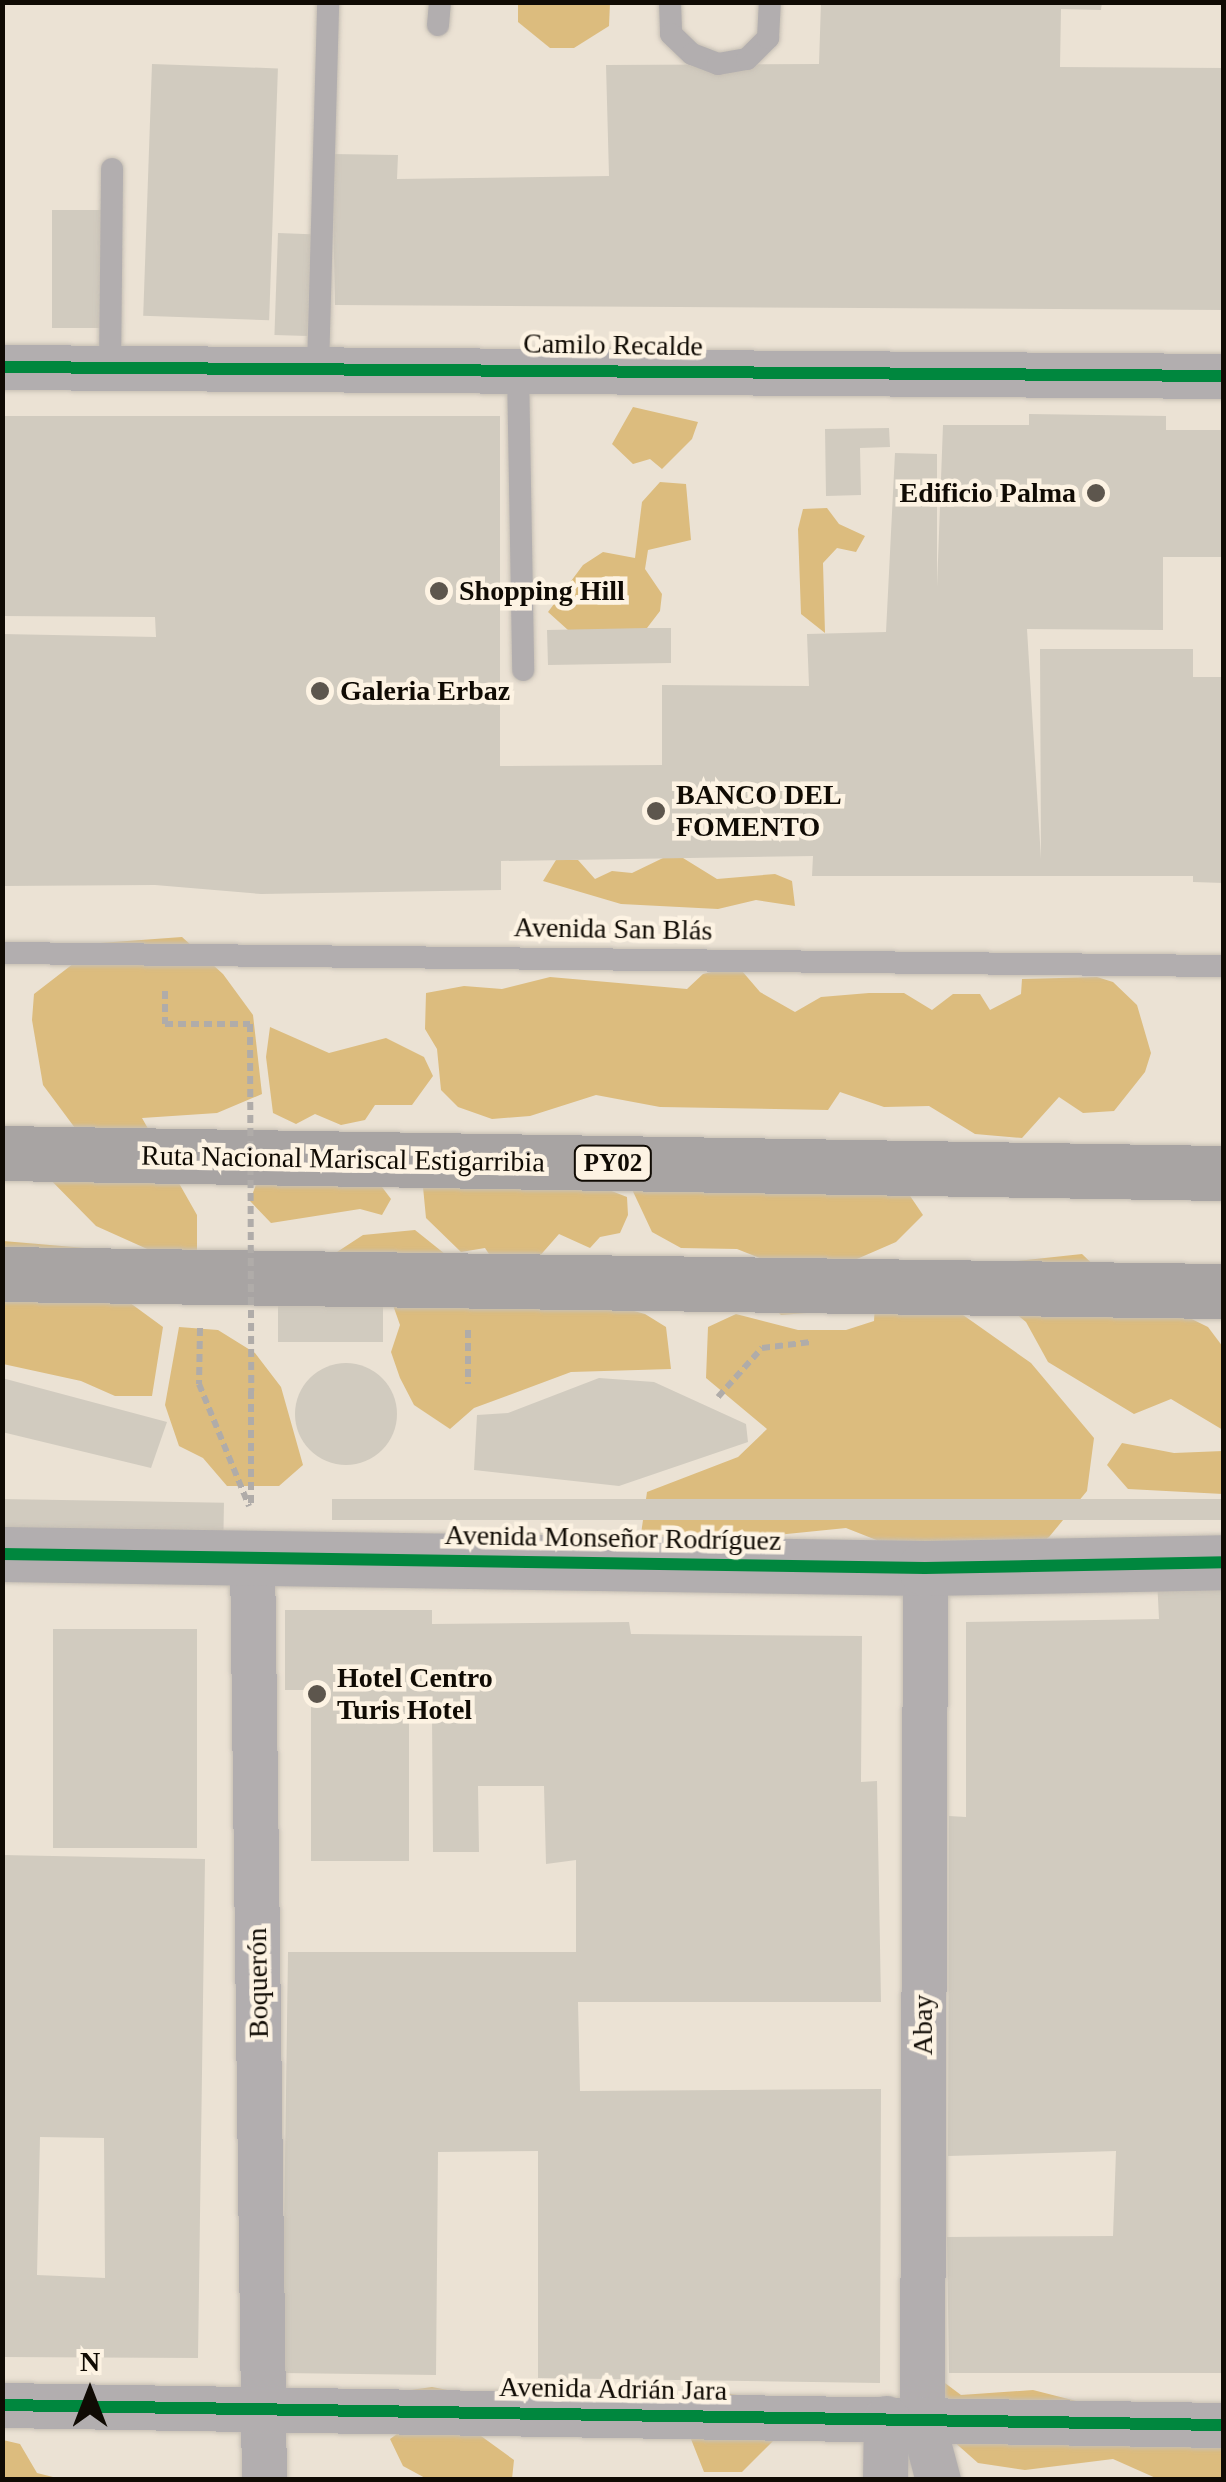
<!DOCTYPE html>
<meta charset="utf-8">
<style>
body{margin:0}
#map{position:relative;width:1226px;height:2482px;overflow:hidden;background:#ebe2d4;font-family:"Times New Roman",serif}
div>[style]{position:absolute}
.forest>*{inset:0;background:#dcbc7e}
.building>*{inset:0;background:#d1cbbf;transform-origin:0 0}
.round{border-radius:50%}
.path>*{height:6px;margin-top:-3px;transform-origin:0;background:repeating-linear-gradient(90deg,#b0aca9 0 8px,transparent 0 13px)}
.roads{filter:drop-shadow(0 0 2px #c6bfb4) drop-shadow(0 0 2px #c6bfb4)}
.service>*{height:22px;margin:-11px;padding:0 11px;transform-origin:11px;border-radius:11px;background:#b2aeaf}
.minor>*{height:45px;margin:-22.5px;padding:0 22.5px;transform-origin:22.5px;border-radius:22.5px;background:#b2aeaf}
.tertiary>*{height:55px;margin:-27.5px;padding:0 27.5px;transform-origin:27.5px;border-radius:27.5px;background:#b2aeaf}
.trunk>*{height:55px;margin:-27.5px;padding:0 27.5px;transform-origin:27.5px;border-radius:27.5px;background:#a8a4a3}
.path-bridge>*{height:6px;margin-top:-3px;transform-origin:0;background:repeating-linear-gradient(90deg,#b0aca9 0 8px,transparent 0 13px)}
.cycleway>*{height:12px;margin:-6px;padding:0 6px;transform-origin:6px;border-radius:6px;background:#00873e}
.dots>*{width:28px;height:28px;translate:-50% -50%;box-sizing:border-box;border:5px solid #fdf3e3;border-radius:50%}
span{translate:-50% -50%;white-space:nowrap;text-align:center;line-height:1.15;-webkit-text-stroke:9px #fdf3e3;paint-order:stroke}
.shield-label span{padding:2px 8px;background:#fdf3e3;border:2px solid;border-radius:8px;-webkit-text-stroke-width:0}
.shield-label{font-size:25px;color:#100b04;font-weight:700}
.street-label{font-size:28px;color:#100b04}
.poi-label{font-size:28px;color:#100b04;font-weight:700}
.right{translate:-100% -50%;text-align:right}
.left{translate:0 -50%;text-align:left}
.frame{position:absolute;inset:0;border:5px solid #100b04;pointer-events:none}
.north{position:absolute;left:40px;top:2342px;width:100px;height:100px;-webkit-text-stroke:8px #fdf3e3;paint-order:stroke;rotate:0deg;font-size:28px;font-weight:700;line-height:40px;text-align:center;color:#100b04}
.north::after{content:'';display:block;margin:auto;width:35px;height:45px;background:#100b04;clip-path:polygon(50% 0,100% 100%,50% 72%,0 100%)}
</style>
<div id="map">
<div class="forest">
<div style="clip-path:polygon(518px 3px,610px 3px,609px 26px,574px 48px,550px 48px,518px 22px)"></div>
<div style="clip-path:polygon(633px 407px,698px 422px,692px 439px,662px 469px,650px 459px,633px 464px,612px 444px)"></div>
<div style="clip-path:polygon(660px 482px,686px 484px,691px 540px,648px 550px,645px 569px,662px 594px,660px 611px,647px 628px,618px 639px,568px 630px,548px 612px,583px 565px,603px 552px,635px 558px,642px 502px)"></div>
<div style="clip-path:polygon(827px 508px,839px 524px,865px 536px,856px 552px,837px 548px,823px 563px,825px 633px,801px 614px,798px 529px,803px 509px)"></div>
<div style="clip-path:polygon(663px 858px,683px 858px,717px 879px,775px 874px,792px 881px,795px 906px,756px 900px,718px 909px,621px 904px,543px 881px,556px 860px,578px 860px,595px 879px,612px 871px,632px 873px)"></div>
<div style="clip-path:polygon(182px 937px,223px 974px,253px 1015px,262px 1094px,217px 1113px,142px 1118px,197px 1215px,197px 1257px,165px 1257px,96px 1226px,37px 1166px,75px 1128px,43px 1085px,32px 1020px,34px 994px,100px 943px)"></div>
<div style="clip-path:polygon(724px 969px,742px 971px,760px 992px,795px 1012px,821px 997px,869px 993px,904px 993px,932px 1010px,953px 994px,980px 994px,990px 1010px,1021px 994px,1022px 979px,1097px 977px,1113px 982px,1137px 1005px,1151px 1053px,1145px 1072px,1114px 1111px,1083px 1113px,1059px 1097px,1022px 1138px,975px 1134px,929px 1106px,884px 1107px,840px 1092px,828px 1110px,660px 1107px,596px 1095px,530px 1116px,492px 1119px,458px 1107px,441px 1090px,437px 1049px,425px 1029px,426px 993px,464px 986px,502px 989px,550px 977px,687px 989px,703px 974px)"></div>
<div style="clip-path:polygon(270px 1027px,329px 1053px,386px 1038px,424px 1057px,433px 1076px,412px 1105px,375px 1105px,365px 1120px,341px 1125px,315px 1114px,296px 1124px,273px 1113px,266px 1057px)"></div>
<div style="clip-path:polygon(259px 1176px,379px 1183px,391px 1199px,382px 1215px,360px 1209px,271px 1223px,250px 1201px)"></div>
<div style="clip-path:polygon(629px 1183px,904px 1187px,923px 1215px,896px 1242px,850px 1262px,845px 1310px,781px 1315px,761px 1296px,767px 1261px,737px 1249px,681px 1248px,652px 1232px)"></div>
<div style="clip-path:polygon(423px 1187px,609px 1190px,627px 1197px,628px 1215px,620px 1233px,600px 1237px,590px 1248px,559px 1234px,530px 1267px,497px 1266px,485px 1248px,461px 1252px,426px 1218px)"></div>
<div style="clip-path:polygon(415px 1230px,455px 1262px,645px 1314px,666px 1327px,671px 1369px,571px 1372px,474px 1408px,450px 1429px,414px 1405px,400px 1378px,391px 1352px,400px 1325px,388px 1291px,337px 1252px,363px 1235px)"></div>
<div style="clip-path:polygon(3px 1241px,85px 1248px,112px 1257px,122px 1297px,163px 1327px,152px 1396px,115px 1396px,81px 1381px,3px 1364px)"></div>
<div style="clip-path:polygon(1082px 1254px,1106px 1277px,1208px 1327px,1223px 1347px,1223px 1430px,1171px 1399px,1134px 1414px,1048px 1362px,1026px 1322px,997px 1298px,1017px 1261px)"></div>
<div style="clip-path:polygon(877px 1271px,956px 1310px,1031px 1363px,1094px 1438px,1087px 1491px,1049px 1537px,1034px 1548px,889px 1545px,846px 1528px,677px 1545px,641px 1534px,647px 1492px,738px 1457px,767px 1429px,706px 1378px,708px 1327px,736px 1314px,798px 1330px,846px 1330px,874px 1321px)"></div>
<div style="clip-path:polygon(179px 1327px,218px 1330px,255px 1353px,281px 1387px,303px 1465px,279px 1486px,227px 1486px,203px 1458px,179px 1446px,165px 1405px)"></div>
<div style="clip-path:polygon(1122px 1443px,1174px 1453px,1223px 1451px,1223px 1494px,1128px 1489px,1107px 1465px)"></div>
<div style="clip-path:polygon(945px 2383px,961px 2395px,1033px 2390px,1080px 2402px,1223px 2408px,1223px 2479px,1158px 2479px,1113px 2459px,1025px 2470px,978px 2463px,942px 2431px,931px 2390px)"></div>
<div style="clip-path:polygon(432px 2387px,463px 2393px,481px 2436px,514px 2460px,512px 2479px,427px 2479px,403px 2466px,390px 2439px,408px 2426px,397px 2392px)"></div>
<div style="clip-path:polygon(710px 2391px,772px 2400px,777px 2437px,742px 2472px,704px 2472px,687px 2429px,712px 2406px)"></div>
<div style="clip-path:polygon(3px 2440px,20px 2444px,37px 2473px,61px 2479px,3px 2479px)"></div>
</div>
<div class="building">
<div style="clip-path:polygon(821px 2px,1102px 2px,1101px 10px,1061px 9px,1060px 67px,1224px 68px,1224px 310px,335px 305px,332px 154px,398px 155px,397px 179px,609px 176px,606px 65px,819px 64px)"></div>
<div style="left:152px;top:64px;width:126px;height:252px;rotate:2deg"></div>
<div style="left:52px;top:210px;width:54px;height:118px"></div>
<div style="left:278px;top:233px;width:33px;height:102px;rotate:2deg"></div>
<div style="clip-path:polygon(1029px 414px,1166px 416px,1166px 430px,1224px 430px,1224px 557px,1163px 557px,1163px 630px,1027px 629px,1041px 859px,1040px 649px,1193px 649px,1193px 677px,1224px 677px,1224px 883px,1193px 882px,1193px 876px,812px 876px,813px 856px,501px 861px,501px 890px,261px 894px,155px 885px,2px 886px,2px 634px,156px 637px,155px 617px,2px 616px,2px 416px,500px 416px,500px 766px,662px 765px,662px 685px,809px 686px,807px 634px,886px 632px,895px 453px,937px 454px,937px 587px,943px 425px,1029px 425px)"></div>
<div style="clip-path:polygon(889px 428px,890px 447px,860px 448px,861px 495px,826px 496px,825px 429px)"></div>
<div style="clip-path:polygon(647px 628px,671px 628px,671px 663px,548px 665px,547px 630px)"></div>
<div style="left:278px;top:1294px;width:105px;height:48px"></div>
<div class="round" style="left:295px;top:1363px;width:102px;height:102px"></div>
<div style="clip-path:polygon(2px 1378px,167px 1422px,151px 1468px,2px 1432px)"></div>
<div style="clip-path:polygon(599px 1378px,654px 1382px,746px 1424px,748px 1442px,619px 1486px,474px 1470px,477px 1415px,508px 1413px)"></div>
<div style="left:2px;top:1499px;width:222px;height:31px;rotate:1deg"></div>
<div style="left:1224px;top:1499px;width:21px;height:892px;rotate:90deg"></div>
<div style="clip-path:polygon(1224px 1578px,1224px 2373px,949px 2373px,947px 2237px,1113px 2236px,1116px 2151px,948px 2156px,949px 1816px,966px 1817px,966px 1622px,1159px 1619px,1157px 1579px)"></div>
<div style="clip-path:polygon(285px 1610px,432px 1610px,432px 1624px,629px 1622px,631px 1634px,862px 1636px,861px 1782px,877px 1781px,881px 2002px,578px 2002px,580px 2091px,881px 2089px,880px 2383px,538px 2378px,538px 2151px,438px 2152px,436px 2375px,282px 2373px,288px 1952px,576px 1952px,576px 1860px,546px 1864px,544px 1786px,478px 1786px,479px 1852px,433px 1852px,432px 1714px,409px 1714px,409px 1861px,311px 1861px,311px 1690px,285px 1690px)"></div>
<div style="left:53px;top:1629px;width:144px;height:219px"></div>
<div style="clip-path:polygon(evenodd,2px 1855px,205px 1859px,198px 2358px,2px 2357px,2px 1855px,40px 2137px,104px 2138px,105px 2278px,37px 2275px,40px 2137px)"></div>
</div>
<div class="path">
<div style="left:165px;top:991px;width:33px;rotate:90deg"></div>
<div style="left:165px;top:1024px;width:85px"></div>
<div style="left:200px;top:1328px;width:56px;rotate:91deg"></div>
<div style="left:199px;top:1384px;width:132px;rotate:67.7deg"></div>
<div style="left:468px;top:1330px;width:54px;rotate:90deg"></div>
<div style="left:251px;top:1391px;width:113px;rotate:90deg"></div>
<div style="left:718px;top:1397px;width:66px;rotate:-48.1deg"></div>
<div style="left:762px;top:1348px;width:49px;rotate:-7deg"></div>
</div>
<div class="roads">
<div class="service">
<div style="left:670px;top:2px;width:32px;rotate:88deg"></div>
<div style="left:671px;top:34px;width:29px;rotate:44deg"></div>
<div style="left:692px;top:54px;width:28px;rotate:21deg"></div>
<div style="left:718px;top:64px;width:29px;rotate:-10deg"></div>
<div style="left:747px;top:59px;width:30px;rotate:-45deg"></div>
<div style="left:768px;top:38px;width:36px;rotate:-87deg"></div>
<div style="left:438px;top:25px;width:23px;rotate:-85deg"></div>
<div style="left:110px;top:368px;width:199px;rotate:-89.4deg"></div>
<div style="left:318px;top:368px;width:366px;rotate:-88.4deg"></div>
<div style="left:518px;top:370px;width:300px;rotate:89deg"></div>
<div style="left:2px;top:953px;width:1222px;rotate:0.61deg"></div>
</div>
<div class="minor">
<div style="left:2px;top:367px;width:1222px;rotate:0.42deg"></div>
<div style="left:252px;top:1556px;width:924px;rotate:89.26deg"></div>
<div style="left:925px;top:1568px;width:852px;rotate:90.2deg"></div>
<div style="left:922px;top:2420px;width:62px;rotate:75.1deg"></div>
<div style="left:2px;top:2405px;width:1222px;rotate:0.94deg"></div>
<div style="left:885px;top:2480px;width:62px;rotate:-89.1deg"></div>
</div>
<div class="tertiary">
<div style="left:2px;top:1554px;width:923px;rotate:0.87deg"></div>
<div style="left:925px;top:1568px;width:299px;rotate:-1.1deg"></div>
</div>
<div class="trunk">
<div style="left:2px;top:1153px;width:1222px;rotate:0.94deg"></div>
<div style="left:2px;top:1274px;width:1222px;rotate:0.8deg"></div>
</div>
</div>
<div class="path-bridge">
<div style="left:250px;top:1024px;width:367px;rotate:89.8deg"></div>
</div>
<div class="cycleway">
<div style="left:2px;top:367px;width:1222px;rotate:0.42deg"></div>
<div style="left:2px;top:1554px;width:923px;rotate:0.87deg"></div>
<div style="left:925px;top:1568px;width:299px;rotate:-1.1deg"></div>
<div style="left:2px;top:2405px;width:1222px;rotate:0.94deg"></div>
</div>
<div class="dots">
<div style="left:1096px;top:493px;background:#5d564d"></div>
<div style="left:439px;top:591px;background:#5d564d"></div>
<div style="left:320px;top:691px;background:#5d564d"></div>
<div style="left:656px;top:811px;background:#5d564d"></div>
<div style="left:317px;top:1694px;background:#5d564d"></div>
</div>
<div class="shield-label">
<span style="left:613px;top:1163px">PY02</span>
</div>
<div class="street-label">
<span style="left:613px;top:345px;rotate:1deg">Camilo Recalde</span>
<span style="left:613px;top:929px;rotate:1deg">Avenida San Blás</span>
<span style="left:343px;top:1159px;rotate:1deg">Ruta Nacional Mariscal Estigarribia</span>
<span style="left:613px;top:1538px;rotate:1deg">Avenida Monseñor Rodríguez</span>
<span style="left:258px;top:1983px;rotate:-91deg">Boquerón</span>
<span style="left:923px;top:2025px;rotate:-90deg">Abay</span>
<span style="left:613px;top:2389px;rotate:1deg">Avenida Adrián Jara</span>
</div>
<div class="poi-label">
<span class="right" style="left:1076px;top:493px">Edificio Palma</span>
<span class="left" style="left:459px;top:591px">Shopping Hill</span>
<span class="left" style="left:340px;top:691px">Galeria Erbaz</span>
<span class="left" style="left:676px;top:811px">BANCO DEL<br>FOMENTO</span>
<span class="left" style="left:337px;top:1694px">Hotel Centro<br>Turis Hotel</span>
</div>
<div class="frame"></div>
<div class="north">N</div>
</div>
